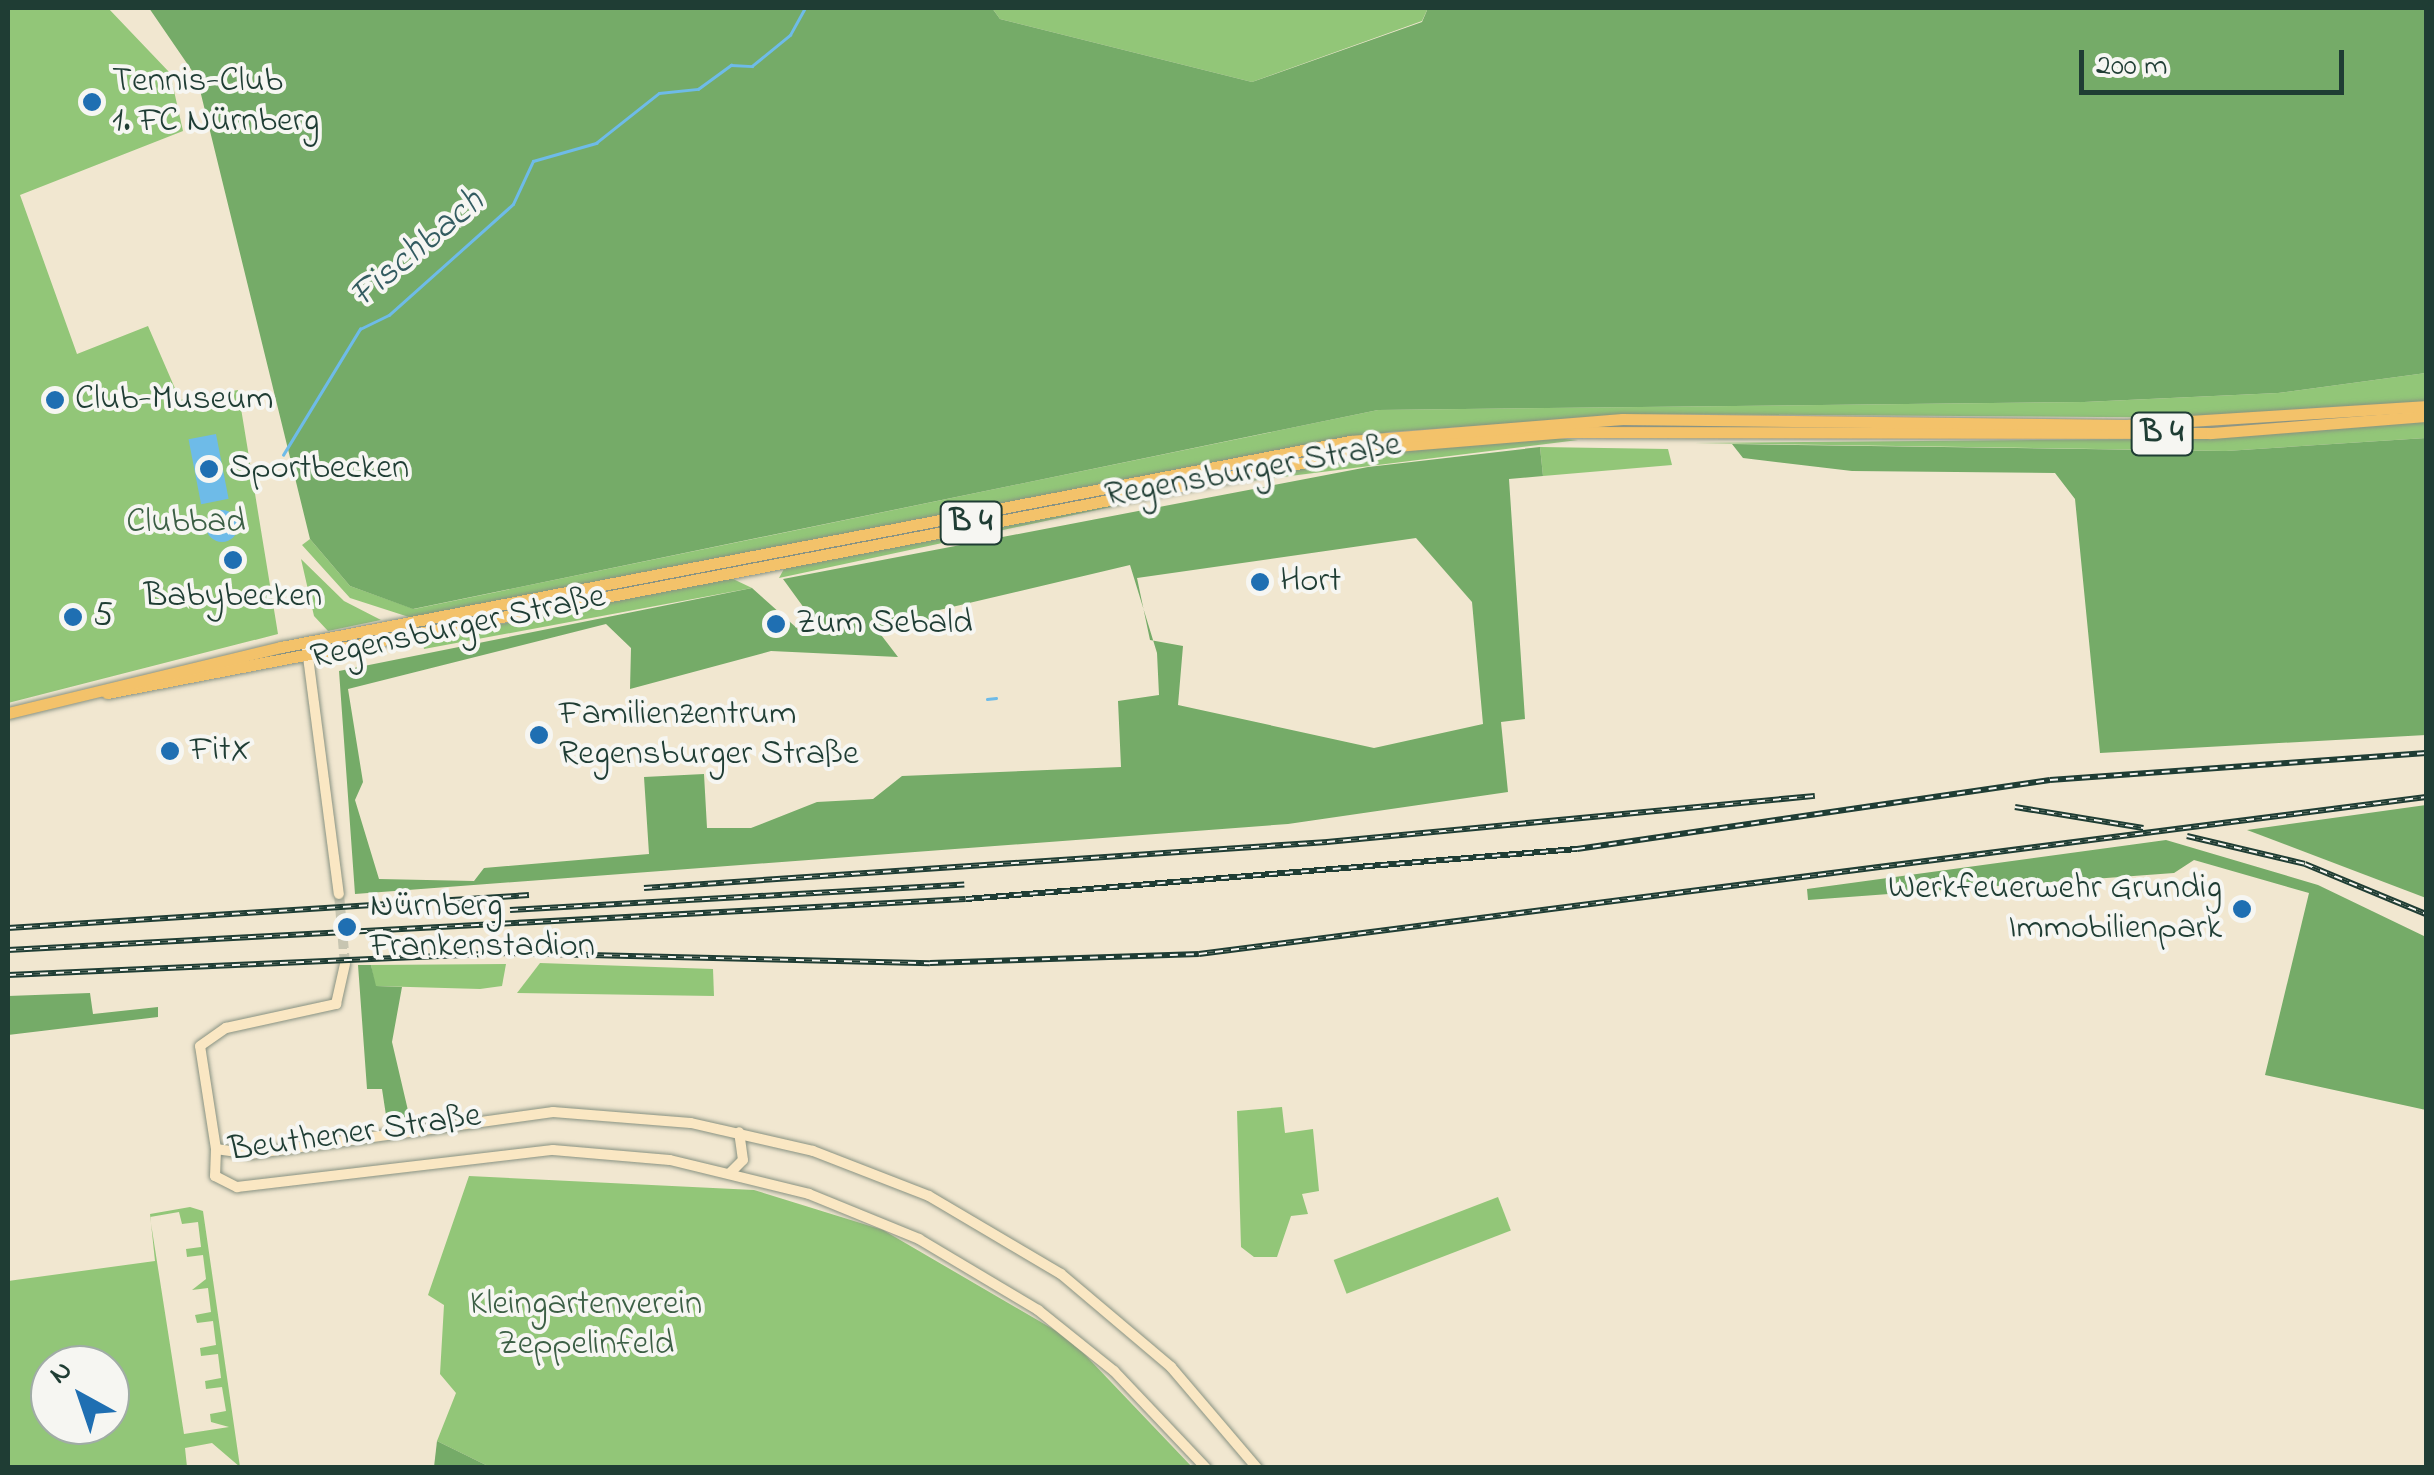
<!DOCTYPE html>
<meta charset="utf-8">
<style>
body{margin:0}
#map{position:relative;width:2434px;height:1475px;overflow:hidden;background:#f1e7d0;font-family:"Indie Flower",sans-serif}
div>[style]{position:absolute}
.green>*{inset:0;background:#92c678;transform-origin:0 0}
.forest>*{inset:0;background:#75ab68}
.water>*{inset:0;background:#6ebbe8;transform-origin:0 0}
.round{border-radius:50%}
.stream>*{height:2.5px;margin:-1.25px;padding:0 1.25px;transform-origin:1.25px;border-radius:1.25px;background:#6ebbe8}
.secondary-tunnel>*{height:10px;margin-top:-5px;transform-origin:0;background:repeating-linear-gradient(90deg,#c7c5b1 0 10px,transparent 0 15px)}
.roads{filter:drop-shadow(0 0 2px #889282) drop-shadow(0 0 2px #889282)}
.secondary>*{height:10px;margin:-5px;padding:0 5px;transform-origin:5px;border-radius:5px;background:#fae7c3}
.primary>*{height:11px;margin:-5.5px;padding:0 5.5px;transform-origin:5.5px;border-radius:5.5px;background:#f3c26a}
.rail>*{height:6px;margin-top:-3px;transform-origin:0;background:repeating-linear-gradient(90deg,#f6f6f2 0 8px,#1f3d34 0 16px);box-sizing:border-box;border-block:2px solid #1f3d34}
.dots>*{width:28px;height:28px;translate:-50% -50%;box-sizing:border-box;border:5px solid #f6f6f2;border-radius:50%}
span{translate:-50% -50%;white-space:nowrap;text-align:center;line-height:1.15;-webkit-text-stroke:8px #f6f6f2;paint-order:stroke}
.shield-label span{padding:2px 8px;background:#f6f6f2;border:2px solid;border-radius:8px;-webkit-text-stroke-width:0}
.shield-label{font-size:32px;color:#1f3d34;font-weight:700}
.poi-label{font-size:35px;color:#1f3d34}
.left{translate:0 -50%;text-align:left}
.right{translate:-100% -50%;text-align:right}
.street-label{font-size:35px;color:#1f3d34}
.park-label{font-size:35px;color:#3c5f45}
.water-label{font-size:38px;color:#335c61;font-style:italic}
.frame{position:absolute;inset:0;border:10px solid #1f3d34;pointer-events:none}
.north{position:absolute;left:30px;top:1345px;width:100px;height:100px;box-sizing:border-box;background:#f6f6f2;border:2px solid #a0aca6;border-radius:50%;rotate:320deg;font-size:28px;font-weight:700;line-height:40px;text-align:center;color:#1f3d34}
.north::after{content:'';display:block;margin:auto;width:35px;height:45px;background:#1f6fb2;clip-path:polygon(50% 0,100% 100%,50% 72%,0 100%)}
.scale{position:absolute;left:2079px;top:50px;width:265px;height:45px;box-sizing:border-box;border:5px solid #1f3d34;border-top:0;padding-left:12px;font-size:30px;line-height:35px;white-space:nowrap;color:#1f3d34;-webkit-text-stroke:8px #f6f6f2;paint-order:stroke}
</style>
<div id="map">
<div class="green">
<div style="clip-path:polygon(8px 8px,108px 8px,170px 73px,183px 131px,20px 195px,77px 354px,148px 326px,180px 400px,238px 390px,278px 634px,8px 703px)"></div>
<div style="clip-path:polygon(992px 8px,1428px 8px,1422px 21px,1252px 82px,1000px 19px)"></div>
<div style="clip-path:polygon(2426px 373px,2426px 402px,2240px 418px,1649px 414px,1389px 432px,412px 618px,350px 598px,302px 545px,310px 539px,350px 586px,414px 609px,1378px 410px,2084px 402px,2278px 393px)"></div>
<div style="clip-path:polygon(2426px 421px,2426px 438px,2226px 451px,1694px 443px,2163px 439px)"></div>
<div style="clip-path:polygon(1552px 438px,1578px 440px,1209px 486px,779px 578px,785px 567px,1380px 452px)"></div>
<div style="clip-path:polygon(1540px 447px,1668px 449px,1672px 465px,1543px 476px)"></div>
<div style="clip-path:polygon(301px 559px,344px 601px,381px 620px,328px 631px,314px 616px)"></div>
<div style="clip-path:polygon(731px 578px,752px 588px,424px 649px,422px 640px)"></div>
<div style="clip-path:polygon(540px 963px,713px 969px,714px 996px,517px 993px)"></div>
<div style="clip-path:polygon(506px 964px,502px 986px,480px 989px,375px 986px,371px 965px)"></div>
<div style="clip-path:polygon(1282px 1107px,1285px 1133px,1313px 1129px,1319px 1191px,1302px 1194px,1308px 1214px,1291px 1216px,1277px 1257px,1254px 1257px,1241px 1247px,1237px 1111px)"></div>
<div style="clip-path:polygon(469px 1176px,754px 1190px,883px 1230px,1070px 1339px,1192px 1467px,490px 1467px,437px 1441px,456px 1393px,440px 1374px,444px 1305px,428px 1295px)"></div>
<div style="left:1498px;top:1197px;width:36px;height:176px;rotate:69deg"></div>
<div style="clip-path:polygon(evenodd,190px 1207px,203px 1211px,240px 1467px,212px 1443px,185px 1448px,187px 1467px,8px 1467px,8px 1281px,155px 1261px,150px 1214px,190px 1207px,179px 1212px,182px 1224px,198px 1222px,201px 1247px,186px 1249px,187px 1257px,203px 1255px,206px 1279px,192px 1290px,208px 1288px,211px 1312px,195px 1315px,197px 1323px,213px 1321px,216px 1345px,200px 1348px,201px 1356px,218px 1354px,221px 1378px,205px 1381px,206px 1389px,222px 1387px,226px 1411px,210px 1414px,211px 1422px,229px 1427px,184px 1434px,150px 1217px,179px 1212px,190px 1207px,50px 1365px,110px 1365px,110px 1425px,50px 1425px,50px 1365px)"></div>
</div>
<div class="forest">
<div style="clip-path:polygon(149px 8px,992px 8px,1000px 19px,1252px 82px,1422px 22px,1428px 8px,2426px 8px,2426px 373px,2278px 393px,2084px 402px,1378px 410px,413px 609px,350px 586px,310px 539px,197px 78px)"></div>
<div style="clip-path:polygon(2426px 438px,2426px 735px,2100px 753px,2075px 499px,2055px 473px,1852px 471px,1743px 458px,1732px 444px,2226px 451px)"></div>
<div style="clip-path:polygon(evenodd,1540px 447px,1543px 476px,1509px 479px,1525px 719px,1501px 722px,1508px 792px,1288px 824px,355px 894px,339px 671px,752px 588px,799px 630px,820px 630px,783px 579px,1368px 467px,1540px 447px,1416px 538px,1472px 602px,1483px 724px,1374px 748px,1178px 705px,1183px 646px,1150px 640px,1137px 578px,1416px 538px,1540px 447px,1130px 565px,1157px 653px,1159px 695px,1118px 701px,1121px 767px,902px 776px,873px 799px,817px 802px,751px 828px,707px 828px,704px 774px,644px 777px,649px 854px,484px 868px,474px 881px,379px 879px,355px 800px,363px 782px,348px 689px,606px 624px,631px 648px,630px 689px,771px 651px,898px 657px,875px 627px,933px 629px,935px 611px,1130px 565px)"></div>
<div style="clip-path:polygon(2426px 805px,2426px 898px,2247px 830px)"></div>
<div style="clip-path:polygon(2166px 840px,2318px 885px,2426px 937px,2426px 1110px,2265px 1075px,2309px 893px,2194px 860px,2174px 873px,1808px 900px,1807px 889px)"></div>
<div style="clip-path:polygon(358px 965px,371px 965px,376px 986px,402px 987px,392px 1042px,410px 1119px,387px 1122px,382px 1089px,367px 1089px)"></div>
<div style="clip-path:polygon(90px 993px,93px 1014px,158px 1007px,158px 1017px,8px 1035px,8px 996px)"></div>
<div style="clip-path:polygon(437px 1441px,490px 1467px,434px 1467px)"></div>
</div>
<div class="water">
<div style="left:216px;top:434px;width:66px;height:28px;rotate:79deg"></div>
<div class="round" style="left:206px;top:510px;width:32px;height:32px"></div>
</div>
<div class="stream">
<div style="left:283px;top:455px;width:148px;rotate:-58.6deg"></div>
<div style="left:360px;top:329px;width:32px;rotate:-26deg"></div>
<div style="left:389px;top:315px;width:166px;rotate:-41.8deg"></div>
<div style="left:513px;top:204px;width:47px;rotate:-65.1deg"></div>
<div style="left:533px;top:161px;width:66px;rotate:-15.9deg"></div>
<div style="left:596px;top:143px;width:80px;rotate:-38.4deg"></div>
<div style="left:659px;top:93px;width:39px;rotate:-6deg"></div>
<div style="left:698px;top:89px;width:41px;rotate:-36deg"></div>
<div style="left:731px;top:65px;width:21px;rotate:3deg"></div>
<div style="left:752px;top:66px;width:49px;rotate:-39.2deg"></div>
<div style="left:790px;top:35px;width:31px;rotate:-61deg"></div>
<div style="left:987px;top:699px;width:9px;rotate:-6deg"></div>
</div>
<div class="secondary-tunnel">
<div style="left:339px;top:894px;width:70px;rotate:85.1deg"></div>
</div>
<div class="roads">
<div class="secondary">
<div style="left:307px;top:649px;width:247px;rotate:82.6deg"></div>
<div style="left:216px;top:1149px;width:34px;rotate:8deg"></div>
<div style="left:250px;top:1154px;width:306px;rotate:-7.9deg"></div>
<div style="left:553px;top:1112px;width:138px;rotate:4.6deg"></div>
<div style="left:691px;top:1123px;width:125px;rotate:12.9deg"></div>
<div style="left:813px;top:1151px;width:124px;rotate:21.2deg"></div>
<div style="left:929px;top:1196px;width:153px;rotate:30.6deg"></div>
<div style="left:1061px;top:1274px;width:144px;rotate:40.2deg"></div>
<div style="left:1171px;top:1367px;width:133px;rotate:49.6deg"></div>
<div style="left:216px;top:1149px;width:27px;rotate:92deg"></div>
<div style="left:215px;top:1176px;width:25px;rotate:27deg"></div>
<div style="left:237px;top:1187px;width:318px;rotate:-6.7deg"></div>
<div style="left:553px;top:1150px;width:117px;rotate:4.9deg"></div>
<div style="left:670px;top:1160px;width:143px;rotate:13.7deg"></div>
<div style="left:809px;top:1194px;width:119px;rotate:22.2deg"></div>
<div style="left:919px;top:1239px;width:139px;rotate:30.8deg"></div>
<div style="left:1038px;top:1310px;width:97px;rotate:38.8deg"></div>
<div style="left:1114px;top:1371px;width:134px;rotate:46.5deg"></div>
<div style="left:216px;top:1149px;width:104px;rotate:-98.8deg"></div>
<div style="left:200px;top:1046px;width:32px;rotate:-35deg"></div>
<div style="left:226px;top:1028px;width:113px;rotate:-12.3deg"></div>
<div style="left:336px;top:1004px;width:41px;rotate:-77.3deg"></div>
<div style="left:730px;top:1173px;width:18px;rotate:-45deg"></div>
<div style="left:743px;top:1160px;width:28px;rotate:-98deg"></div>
</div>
<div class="primary">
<div style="left:107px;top:693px;width:1300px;rotate:-10.9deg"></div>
<div style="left:1384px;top:447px;width:183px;rotate:-4.7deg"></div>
<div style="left:1566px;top:432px;width:645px;rotate:0.09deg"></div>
<div style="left:2211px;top:433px;width:216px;rotate:-4.5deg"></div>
<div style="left:8px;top:713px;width:281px;rotate:-13.6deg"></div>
<div style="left:281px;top:647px;width:1089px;rotate:-10.91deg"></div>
<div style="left:1350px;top:441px;width:273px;rotate:-4.6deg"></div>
<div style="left:1622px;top:419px;width:505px;rotate:0.68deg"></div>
<div style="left:2127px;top:425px;width:300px;rotate:-3.6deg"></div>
</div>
</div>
<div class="rail">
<div style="left:2015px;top:807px;width:130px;rotate:9.3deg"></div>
<div style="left:2187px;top:836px;width:121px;rotate:13.3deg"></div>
<div style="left:2305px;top:864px;width:131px;rotate:22.5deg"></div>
<div style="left:644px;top:888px;width:685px;rotate:-3.85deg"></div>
<div style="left:1327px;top:842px;width:490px;rotate:-5.4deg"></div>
<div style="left:510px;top:910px;width:455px;rotate:-3.2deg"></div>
<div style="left:8px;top:928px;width:522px;rotate:-3.62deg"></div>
<div style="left:8px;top:950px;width:959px;rotate:-3.05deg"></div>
<div style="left:966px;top:899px;width:613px;rotate:-4.68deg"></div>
<div style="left:1577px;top:849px;width:478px;rotate:-8.3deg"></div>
<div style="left:2050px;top:780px;width:377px;rotate:-4.1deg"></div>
<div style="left:8px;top:975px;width:500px;rotate:-2.52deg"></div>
<div style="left:508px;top:953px;width:422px;rotate:1.4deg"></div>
<div style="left:930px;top:963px;width:269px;rotate:-1.9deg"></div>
<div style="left:1199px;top:954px;width:1237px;rotate:-7.29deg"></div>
</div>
<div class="dots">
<div style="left:92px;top:102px;background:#1f6fb2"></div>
<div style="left:55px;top:400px;background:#1f6fb2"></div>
<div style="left:209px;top:469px;background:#1f6fb2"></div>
<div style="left:233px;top:560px;background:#1f6fb2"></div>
<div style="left:1260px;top:582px;background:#1f6fb2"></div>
<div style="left:73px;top:617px;background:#1f6fb2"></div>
<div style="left:776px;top:624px;background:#1f6fb2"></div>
<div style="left:539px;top:735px;background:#1f6fb2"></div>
<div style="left:170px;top:751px;background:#1f6fb2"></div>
<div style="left:2242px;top:909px;background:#1f6fb2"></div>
<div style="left:347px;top:927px;background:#1f6fb2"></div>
</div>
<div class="shield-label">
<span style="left:2162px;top:434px">B 4</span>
<span style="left:971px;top:523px">B 4</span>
</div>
<div class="poi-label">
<span class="left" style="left:112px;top:102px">Tennis-Club<br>1. FC Nürnberg</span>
<span class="left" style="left:75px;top:400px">Club-Museum</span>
<span class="left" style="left:229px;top:469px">Sportbecken</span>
<span class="left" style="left:1280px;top:582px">Hort</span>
<span style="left:233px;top:597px">Babybecken</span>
<span class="left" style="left:93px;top:617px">5</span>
<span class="left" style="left:796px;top:624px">Zum Sebald</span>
<span class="left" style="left:559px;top:735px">Familienzentrum<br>Regensburger Straße</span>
<span class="left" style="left:190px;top:751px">FitX</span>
<span class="right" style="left:2222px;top:909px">Werkfeuerwehr Grundig<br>Immobilienpark</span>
<span class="left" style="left:370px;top:927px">Nürnberg<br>Frankenstadion</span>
</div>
<div class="street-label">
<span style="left:1253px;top:471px;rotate:-10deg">Regensburger Straße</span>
<span style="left:458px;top:628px;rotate:-12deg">Regensburger Straße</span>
<span style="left:355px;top:1134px;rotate:-8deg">Beuthener Straße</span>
</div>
<div class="park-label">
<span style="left:186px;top:523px">Clubbad</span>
<span style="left:586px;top:1325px">Kleingartenverein<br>Zeppelinfeld</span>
</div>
<div class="water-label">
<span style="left:418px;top:250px;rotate:-40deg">Fischbach</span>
</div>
<div class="frame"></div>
<div class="north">N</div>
<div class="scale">200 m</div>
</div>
